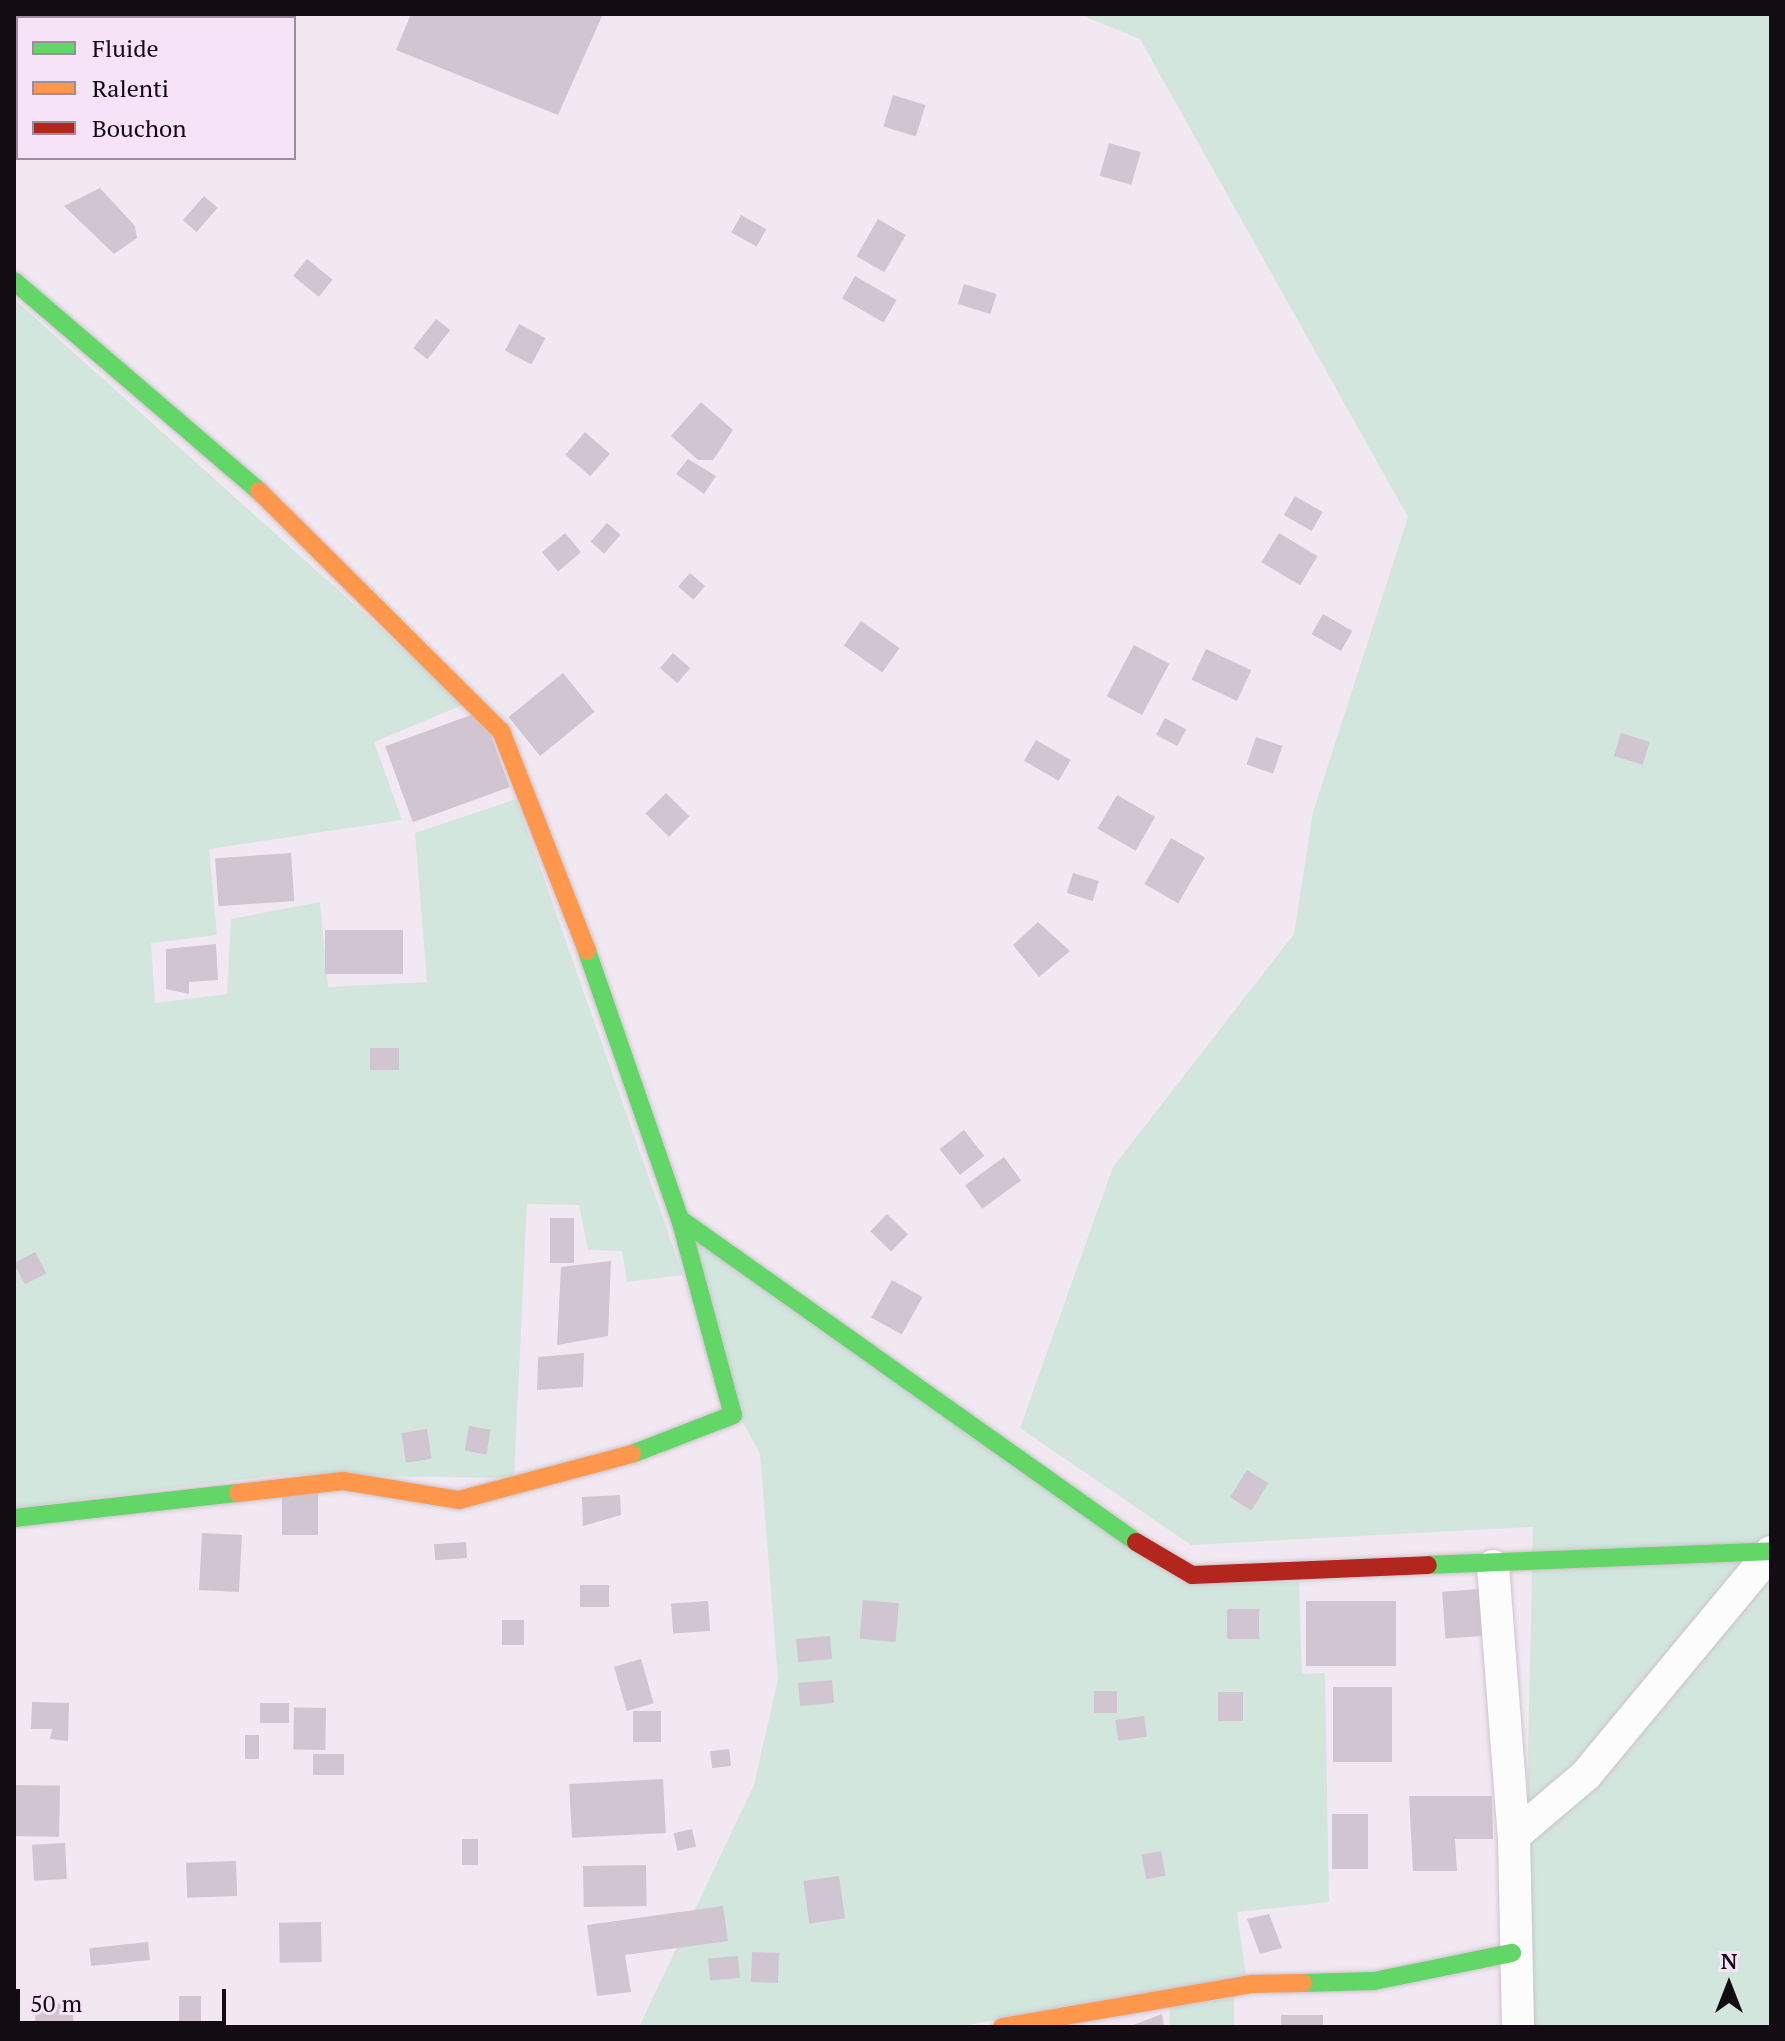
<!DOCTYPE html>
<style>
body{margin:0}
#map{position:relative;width:1785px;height:2041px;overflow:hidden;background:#f2e8f2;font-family:"PT Serif",serif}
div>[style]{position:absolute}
.green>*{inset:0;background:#d2e6de}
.building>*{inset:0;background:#d0c5d0;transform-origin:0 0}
.roads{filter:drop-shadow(0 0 2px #ccc4cc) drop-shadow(0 0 2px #ccc4cc)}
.street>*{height:32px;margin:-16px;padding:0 16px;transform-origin:16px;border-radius:16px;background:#fdfcfd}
.fast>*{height:18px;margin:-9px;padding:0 9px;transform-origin:9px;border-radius:9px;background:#63d668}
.slow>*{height:18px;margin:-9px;padding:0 9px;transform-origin:9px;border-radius:9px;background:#ff974d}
.jam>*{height:18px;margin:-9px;padding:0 9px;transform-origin:9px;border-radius:9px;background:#b3261e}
span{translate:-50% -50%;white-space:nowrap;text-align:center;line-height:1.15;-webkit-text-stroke:6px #f6e3f7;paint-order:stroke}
.frame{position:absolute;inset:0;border:16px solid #130d13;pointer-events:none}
.legend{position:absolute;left:16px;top:16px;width:280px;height:144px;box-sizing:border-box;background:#f6e3f7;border:2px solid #9b8d9c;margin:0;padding:10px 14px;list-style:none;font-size:24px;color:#130d13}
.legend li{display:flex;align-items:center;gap:16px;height:40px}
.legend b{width:40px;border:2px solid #9b8d9c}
.north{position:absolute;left:1689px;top:1945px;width:80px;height:80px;-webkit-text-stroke:6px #f6e3f7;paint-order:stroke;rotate:0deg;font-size:22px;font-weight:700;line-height:32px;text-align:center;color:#130d13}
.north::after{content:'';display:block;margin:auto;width:28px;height:36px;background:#130d13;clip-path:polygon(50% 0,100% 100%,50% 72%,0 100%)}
.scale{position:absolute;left:16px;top:1989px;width:210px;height:36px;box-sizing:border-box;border:4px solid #130d13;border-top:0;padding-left:10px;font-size:24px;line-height:28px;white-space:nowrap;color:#130d13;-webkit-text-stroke:6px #f6e3f7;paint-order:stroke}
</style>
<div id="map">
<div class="green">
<div style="clip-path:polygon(1078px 14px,1771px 14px,1771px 2027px,1532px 2027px,1526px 1842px,1533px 1527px,1191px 1545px,1020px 1428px,1113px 1167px,1294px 934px,1313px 812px,1408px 517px,1140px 39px)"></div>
<div style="clip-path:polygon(14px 299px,465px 704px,374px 742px,402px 820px,209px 849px,217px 935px,151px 943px,155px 1003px,227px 994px,231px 919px,320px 902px,328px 987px,427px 982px,415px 833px,516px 799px,683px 1275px,627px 1282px,622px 1251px,588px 1250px,579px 1205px,527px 1204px,514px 1478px,279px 1475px,14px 1508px)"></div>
<div style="clip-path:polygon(682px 1223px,1190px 1583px,1299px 1582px,1302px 1674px,1325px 1673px,1329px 1902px,1237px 1912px,1246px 1976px,956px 2027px,639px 2027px,754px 1785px,778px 1679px,760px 1454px,738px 1413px)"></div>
<div style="clip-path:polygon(1234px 1998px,1234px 2027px,1169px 2027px,1170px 2007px)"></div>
</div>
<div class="building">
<div style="clip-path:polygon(411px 14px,603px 14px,558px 115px,396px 50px)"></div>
<div style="left:893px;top:95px;width:34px;height:33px;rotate:17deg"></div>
<div style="left:1109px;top:143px;width:33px;height:34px;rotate:16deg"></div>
<div style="clip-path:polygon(100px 188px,135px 226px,137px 238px,114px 254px,64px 206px)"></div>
<div style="left:204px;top:196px;width:18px;height:32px;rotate:41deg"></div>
<div style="left:741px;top:215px;width:29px;height:20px;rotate:29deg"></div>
<div style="left:878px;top:219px;width:32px;height:43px;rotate:30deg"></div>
<div style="left:307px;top:259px;width:33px;height:22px;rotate:39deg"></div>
<div style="left:855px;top:276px;width:48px;height:26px;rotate:30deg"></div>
<div style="left:964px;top:284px;width:34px;height:21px;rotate:17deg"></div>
<div style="left:436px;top:319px;width:18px;height:37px;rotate:38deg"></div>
<div style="left:519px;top:324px;width:30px;height:30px;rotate:28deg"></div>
<div style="clip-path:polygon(701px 402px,733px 430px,713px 460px,698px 460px,671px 436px)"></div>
<div style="left:585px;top:432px;width:33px;height:30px;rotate:41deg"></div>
<div style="clip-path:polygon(688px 459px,716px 476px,704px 494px,676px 474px)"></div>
<div style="left:1295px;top:496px;width:32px;height:22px;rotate:30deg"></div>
<div style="left:607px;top:523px;width:18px;height:25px;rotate:41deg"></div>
<div style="left:565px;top:533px;width:25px;height:30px;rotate:50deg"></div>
<div style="left:1279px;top:533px;width:45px;height:34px;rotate:31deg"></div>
<div style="left:690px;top:573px;width:20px;height:18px;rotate:41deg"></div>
<div style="left:1323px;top:614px;width:34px;height:23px;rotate:30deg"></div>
<div style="left:861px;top:621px;width:47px;height:30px;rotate:35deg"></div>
<div style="left:1134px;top:645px;width:40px;height:58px;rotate:28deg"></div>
<div style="left:1206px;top:649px;width:50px;height:34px;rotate:25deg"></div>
<div style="left:673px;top:653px;width:23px;height:20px;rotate:41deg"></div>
<div style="left:563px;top:673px;width:50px;height:70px;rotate:51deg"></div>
<div style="left:482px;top:711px;width:81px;height:103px;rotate:70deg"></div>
<div style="left:1165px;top:718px;width:24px;height:19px;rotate:28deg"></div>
<div style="left:1621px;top:733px;width:30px;height:24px;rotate:17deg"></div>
<div style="left:1256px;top:737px;width:28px;height:29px;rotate:19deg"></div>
<div style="left:1036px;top:740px;width:40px;height:24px;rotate:30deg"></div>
<div style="left:666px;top:793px;width:33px;height:29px;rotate:45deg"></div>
<div style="left:1117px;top:795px;width:44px;height:39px;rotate:30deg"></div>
<div style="left:1171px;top:838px;width:39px;height:53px;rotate:30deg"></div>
<div style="left:291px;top:853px;width:48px;height:76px;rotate:86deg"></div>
<div style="left:1073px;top:873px;width:27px;height:21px;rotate:17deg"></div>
<div style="clip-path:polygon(1038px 922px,1070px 951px,1039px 977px,1013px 945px)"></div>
<div style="left:403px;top:930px;width:44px;height:78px;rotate:90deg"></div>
<div style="clip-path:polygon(216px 944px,218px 980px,189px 982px,189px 994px,166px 989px,166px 949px)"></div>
<div style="left:370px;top:1048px;width:29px;height:22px"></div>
<div style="left:964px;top:1130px;width:33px;height:31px;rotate:52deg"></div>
<div style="left:1004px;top:1157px;width:29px;height:48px;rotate:54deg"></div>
<div style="left:887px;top:1214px;width:29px;height:24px;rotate:44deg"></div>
<div style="left:550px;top:1218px;width:24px;height:45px"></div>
<div style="left:35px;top:1252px;width:24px;height:24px;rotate:62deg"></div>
<div style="clip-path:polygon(611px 1261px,608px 1336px,557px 1345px,561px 1267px)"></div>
<div style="left:892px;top:1280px;width:35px;height:43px;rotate:29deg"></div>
<div style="clip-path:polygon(584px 1353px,583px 1387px,537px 1390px,538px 1357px)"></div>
<div style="left:469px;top:1426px;width:22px;height:25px;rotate:10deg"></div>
<div style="left:427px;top:1429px;width:30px;height:26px;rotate:81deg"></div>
<div style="left:1247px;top:1470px;width:25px;height:32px;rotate:32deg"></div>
<div style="left:282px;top:1492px;width:36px;height:43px"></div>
<div style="clip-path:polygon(620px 1495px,621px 1515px,583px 1526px,582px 1497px)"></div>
<div style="left:202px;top:1533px;width:40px;height:57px;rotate:3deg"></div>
<div style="left:466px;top:1542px;width:16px;height:32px;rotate:86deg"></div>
<div style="left:609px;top:1585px;width:22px;height:29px;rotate:90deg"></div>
<div style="left:1480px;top:1589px;width:47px;height:38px;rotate:86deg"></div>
<div style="left:863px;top:1600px;width:36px;height:39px;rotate:5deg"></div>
<div style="left:708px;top:1601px;width:30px;height:37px;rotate:86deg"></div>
<div style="left:1306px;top:1601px;width:90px;height:65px"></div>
<div style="left:1227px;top:1609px;width:32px;height:30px"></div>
<div style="left:502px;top:1620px;width:22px;height:25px"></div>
<div style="left:830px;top:1636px;width:23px;height:34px;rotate:85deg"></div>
<div style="left:641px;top:1659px;width:46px;height:28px;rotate:74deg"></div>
<div style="left:832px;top:1680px;width:23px;height:34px;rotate:85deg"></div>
<div style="left:1333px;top:1687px;width:59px;height:75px"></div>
<div style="left:1094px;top:1691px;width:23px;height:22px"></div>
<div style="left:1243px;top:1692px;width:29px;height:25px;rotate:90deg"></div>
<div style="clip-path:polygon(32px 1702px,69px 1703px,68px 1741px,50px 1739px,52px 1729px,31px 1729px)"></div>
<div style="left:260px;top:1703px;width:29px;height:20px"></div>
<div style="left:326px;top:1708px;width:42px;height:32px;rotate:91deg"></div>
<div style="left:633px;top:1711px;width:28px;height:31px"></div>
<div style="left:1144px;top:1716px;width:21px;height:29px;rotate:82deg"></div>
<div style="left:259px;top:1735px;width:24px;height:14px;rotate:90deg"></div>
<div style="left:729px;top:1749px;width:17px;height:19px;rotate:83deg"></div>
<div style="left:313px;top:1754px;width:31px;height:21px"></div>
<div style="left:663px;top:1779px;width:54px;height:94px;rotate:87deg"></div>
<div style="left:14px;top:1785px;width:46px;height:51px;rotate:1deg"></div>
<div style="clip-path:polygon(1409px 1796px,1492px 1796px,1493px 1839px,1455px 1839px,1457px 1871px,1413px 1871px)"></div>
<div style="left:1332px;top:1814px;width:36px;height:55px"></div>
<div style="left:692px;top:1829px;width:18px;height:19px;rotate:77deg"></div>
<div style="left:462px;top:1839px;width:16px;height:26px"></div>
<div style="left:65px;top:1843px;width:36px;height:33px;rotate:87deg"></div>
<div style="left:1161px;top:1851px;width:25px;height:20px;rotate:79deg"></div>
<div style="left:236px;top:1861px;width:35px;height:50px;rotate:88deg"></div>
<div style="left:646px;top:1865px;width:41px;height:63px;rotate:89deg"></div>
<div style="left:839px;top:1876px;width:43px;height:36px;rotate:82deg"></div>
<div style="clip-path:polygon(723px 1906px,728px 1941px,625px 1955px,631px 1992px,597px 1996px,587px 1925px)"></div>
<div style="clip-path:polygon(1269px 1914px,1282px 1948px,1260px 1954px,1247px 1919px)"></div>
<div style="left:321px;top:1922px;width:40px;height:42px;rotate:89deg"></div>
<div style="left:148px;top:1942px;width:18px;height:59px;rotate:84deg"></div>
<div style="left:779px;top:1953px;width:30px;height:27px;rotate:92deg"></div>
<div style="left:738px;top:1956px;width:22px;height:30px;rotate:85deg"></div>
<div style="left:179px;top:1996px;width:22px;height:29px"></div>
<div style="left:36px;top:2002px;width:38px;height:25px;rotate:3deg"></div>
<div style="clip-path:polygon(1162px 2014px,1164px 2027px,1128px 2027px)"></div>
<div style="left:1323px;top:2015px;width:12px;height:42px;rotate:90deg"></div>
</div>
<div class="roads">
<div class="street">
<div style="left:1493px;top:1566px;width:271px;rotate:85.6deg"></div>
<div style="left:1514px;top:1836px;width:191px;rotate:88.8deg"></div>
<div style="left:1514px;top:1836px;width:94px;rotate:-40.3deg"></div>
<div style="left:1586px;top:1775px;width:290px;rotate:-50.3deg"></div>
</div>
<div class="fast">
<div style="left:14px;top:281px;width:323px;rotate:40.6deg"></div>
<div style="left:587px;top:951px;width:284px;rotate:70.9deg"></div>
<div style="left:680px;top:1219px;width:203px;rotate:74.9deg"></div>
<div style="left:733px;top:1415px;width:108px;rotate:158.9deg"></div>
<div style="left:680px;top:1219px;width:559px;rotate:35.31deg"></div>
<div style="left:14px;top:1518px;width:225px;rotate:-6.4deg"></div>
<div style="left:1428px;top:1565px;width:343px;rotate:-2.3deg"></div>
<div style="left:1303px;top:1983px;width:71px;rotate:-1.6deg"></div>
<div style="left:1374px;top:1981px;width:141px;rotate:-11.5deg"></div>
</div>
<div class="slow">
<div style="left:259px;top:491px;width:341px;rotate:44.8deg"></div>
<div style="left:501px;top:731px;width:236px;rotate:68.6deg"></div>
<div style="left:238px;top:1493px;width:106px;rotate:-6.5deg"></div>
<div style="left:343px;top:1481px;width:118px;rotate:9.3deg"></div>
<div style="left:459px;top:1500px;width:179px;rotate:-14.9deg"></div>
<div style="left:1002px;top:2027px;width:254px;rotate:-9.8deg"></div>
<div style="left:1252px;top:1984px;width:51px;rotate:-1.1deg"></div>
</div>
<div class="jam">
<div style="left:1136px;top:1542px;width:65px;rotate:30.5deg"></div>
<div style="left:1192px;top:1575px;width:236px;rotate:-2.4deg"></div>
</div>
</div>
<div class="frame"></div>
<ul class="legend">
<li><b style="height:10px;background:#63d668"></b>Fluide</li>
<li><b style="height:10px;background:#ff974d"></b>Ralenti</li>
<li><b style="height:10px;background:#b3261e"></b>Bouchon</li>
</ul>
<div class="north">N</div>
<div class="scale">50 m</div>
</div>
